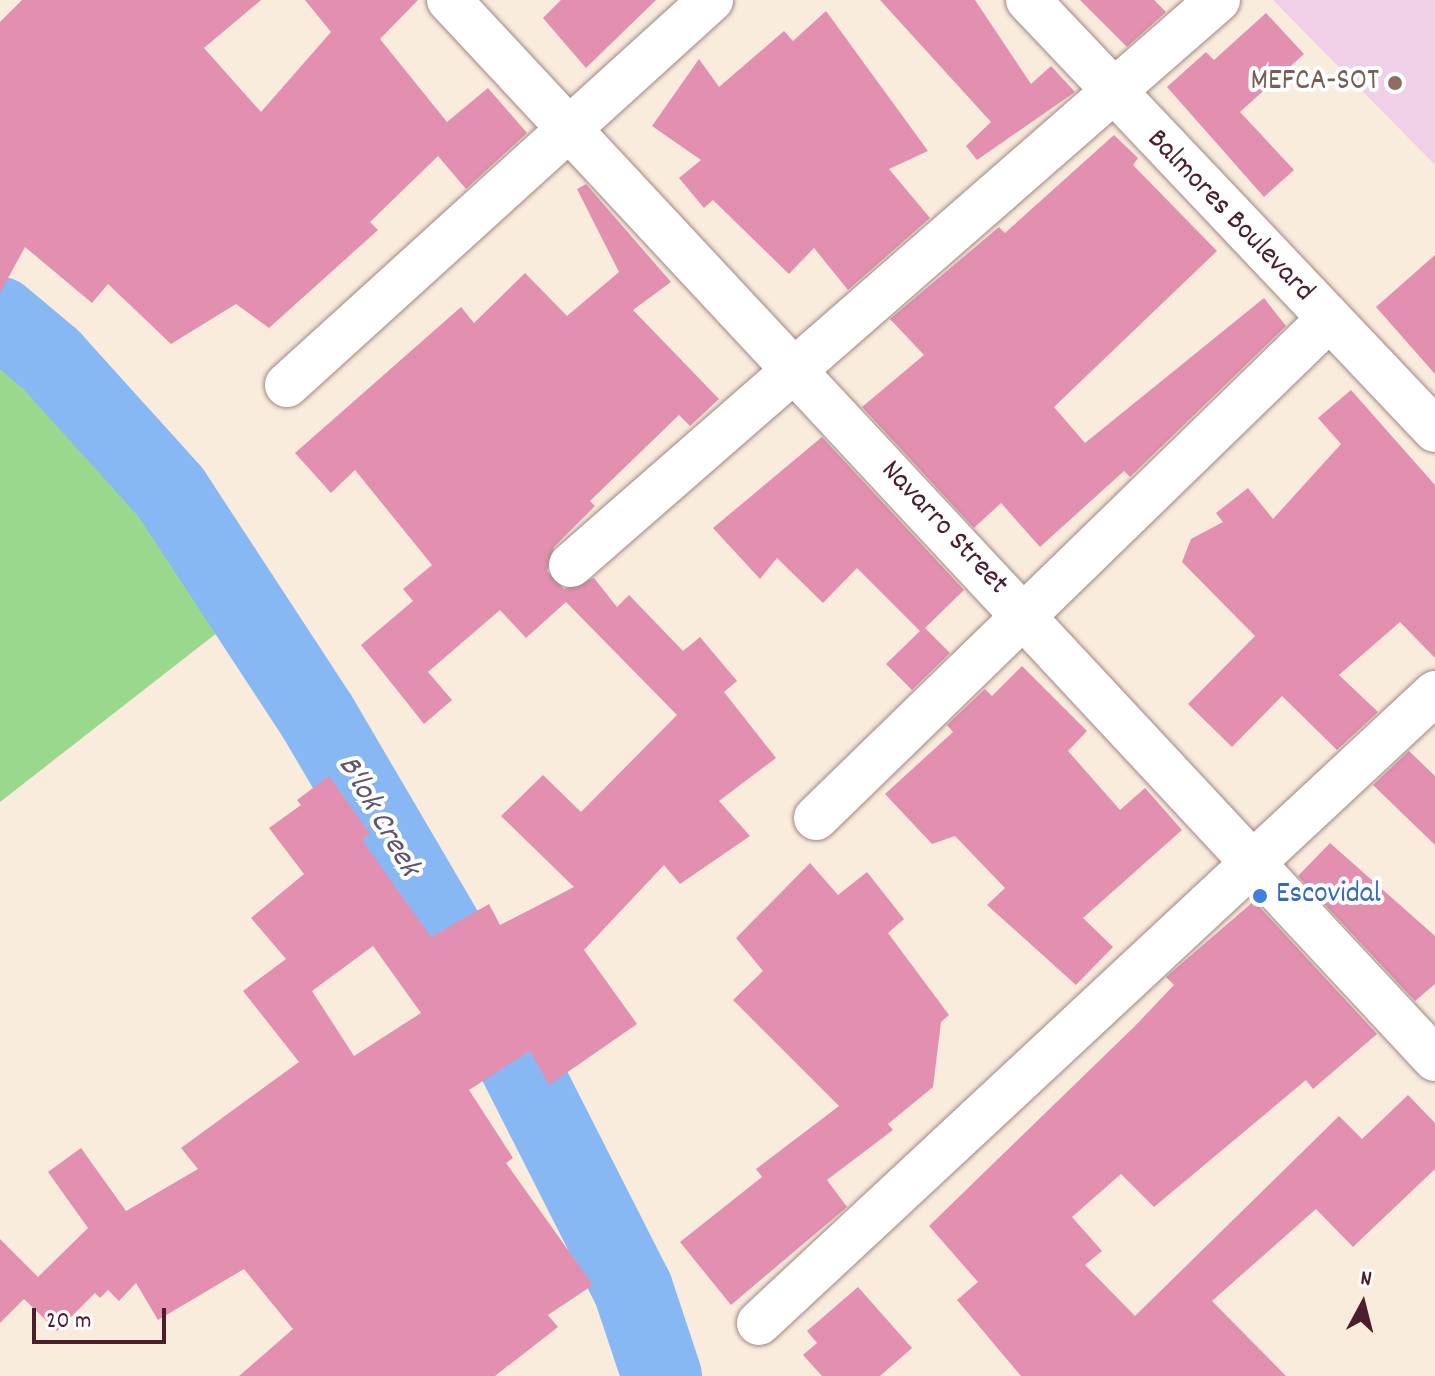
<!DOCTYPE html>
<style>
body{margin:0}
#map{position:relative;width:1435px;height:1376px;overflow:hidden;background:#f9ecdc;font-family:Dekko,sans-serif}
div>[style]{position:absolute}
.built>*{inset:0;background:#efd0e7}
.green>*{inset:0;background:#9ad88d}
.river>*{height:80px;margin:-40px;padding:0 40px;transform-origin:40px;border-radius:40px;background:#87b8f3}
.building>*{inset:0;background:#e28fb0}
.roads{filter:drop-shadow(0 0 2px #a28684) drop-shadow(0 0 2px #a28684)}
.minor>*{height:44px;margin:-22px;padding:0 22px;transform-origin:22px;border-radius:22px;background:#fff}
.major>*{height:44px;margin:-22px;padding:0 22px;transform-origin:22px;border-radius:22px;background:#fff}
.dots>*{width:22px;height:22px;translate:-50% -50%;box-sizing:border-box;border:4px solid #fff;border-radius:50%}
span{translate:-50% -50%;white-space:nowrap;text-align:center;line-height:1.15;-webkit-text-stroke:8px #fff;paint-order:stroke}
.education-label{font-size:30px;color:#785e54}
.right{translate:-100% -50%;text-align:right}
.street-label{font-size:30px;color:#4a1f2b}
.shop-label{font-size:30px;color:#366cbe}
.left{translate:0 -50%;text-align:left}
.water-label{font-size:32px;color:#5f5571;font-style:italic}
.north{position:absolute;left:1323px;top:1264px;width:80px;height:80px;-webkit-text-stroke:6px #fff;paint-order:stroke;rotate:7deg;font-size:22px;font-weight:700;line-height:32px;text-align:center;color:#4a1f2b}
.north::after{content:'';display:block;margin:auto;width:28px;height:36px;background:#4a1f2b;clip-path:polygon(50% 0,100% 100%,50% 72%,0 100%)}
.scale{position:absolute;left:32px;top:1308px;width:134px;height:36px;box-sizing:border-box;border:4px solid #4a1f2b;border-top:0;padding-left:10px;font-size:24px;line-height:28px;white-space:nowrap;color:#4a1f2b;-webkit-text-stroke:6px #fff;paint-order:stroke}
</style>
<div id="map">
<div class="built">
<div style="clip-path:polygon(1273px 0,1435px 0,1435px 165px)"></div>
</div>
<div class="green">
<div style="clip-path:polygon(0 355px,75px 412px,155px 496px,222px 629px,0 802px)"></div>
</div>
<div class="river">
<div style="left:0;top:317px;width:67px;rotate:40.1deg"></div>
<div style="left:51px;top:360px;width:179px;rotate:47.9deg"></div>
<div style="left:171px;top:493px;width:267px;rotate:56.8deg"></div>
<div style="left:317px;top:716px;width:372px;rotate:59.6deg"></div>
<div style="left:505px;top:1037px;width:283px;rotate:63.1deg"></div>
<div style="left:633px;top:1289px;width:92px;rotate:71.6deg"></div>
</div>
<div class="building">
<div style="clip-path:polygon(22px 0,261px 0,204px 48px,261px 112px,331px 32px,305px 0,418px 0,380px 39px,447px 122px,488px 88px,527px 133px,466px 189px,438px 156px,370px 222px,378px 230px,269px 328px,236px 304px,171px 344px,108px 284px,92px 303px,25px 247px,0 293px,0 22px)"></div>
<div style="clip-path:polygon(561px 0,656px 0,586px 68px,543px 18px)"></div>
<div style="clip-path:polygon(880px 0,975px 0,1031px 84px,1051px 66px,1075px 92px,977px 160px,966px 146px,991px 122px)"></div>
<div style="clip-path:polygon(1080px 0,1154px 0,1166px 12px,1127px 47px)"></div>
<div style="clip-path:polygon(826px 11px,928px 151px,889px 169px,930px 218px,848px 290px,814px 248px,789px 274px,713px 200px,704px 208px,679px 178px,701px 160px,652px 126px,699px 59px,719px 87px,784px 31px,793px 41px)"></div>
<div style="clip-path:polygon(1266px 13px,1304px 54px,1240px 112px,1294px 170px,1264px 197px,1167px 87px,1206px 52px,1214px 60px)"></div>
<div style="clip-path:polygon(1114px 135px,1138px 158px,1133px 165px,1217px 251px,1054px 407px,1085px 443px,1264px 298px,1286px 326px,1130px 477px,1124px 471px,1040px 547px,1001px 503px,974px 528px,862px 407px,924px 355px,890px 319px,999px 227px,1005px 233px)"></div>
<div style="clip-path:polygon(evenodd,586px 184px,671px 282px,633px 310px,719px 399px,690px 426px,679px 415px,590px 501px,595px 506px,554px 547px,547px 571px,564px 589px,594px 578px,617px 607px,629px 595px,683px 651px,700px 637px,737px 681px,724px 692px,776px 758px,719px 801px,750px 836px,680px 884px,664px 865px,584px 950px,637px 1024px,549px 1085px,530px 1051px,469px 1090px,513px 1158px,506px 1163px,593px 1285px,548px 1315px,558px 1327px,495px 1376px,239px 1376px,293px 1329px,244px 1269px,158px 1320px,136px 1283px,119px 1301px,108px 1290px,100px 1298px,95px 1293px,57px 1331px,24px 1299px,0 1323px,0 1239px,38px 1277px,88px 1228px,48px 1172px,81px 1148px,126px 1211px,198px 1169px,181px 1148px,299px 1062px,243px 991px,286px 959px,251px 918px,304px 874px,269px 828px,301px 805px,297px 800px,329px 776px,370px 834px,362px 840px,431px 937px,489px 904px,500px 925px,574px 887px,501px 816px,543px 775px,581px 812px,677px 715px,566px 602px,526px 638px,500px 610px,428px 672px,452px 700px,424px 724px,361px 645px,413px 601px,403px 589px,432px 565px,355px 470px,331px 493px,295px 453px,461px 307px,474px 323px,525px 273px,567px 316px,619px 272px,577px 189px,586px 184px,373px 946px,421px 1013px,354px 1056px,312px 991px,373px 946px)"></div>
<div style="clip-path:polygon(1435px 255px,1435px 374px,1376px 307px)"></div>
<div style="clip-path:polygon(1351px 390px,1435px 485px,1435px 658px,1400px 622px,1339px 675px,1378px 712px,1337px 750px,1282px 696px,1232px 747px,1188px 704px,1255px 636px,1182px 562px,1191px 539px,1223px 522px,1216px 513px,1248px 488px,1273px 519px,1341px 444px,1318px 418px)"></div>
<div style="clip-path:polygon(822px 437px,964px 590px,925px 628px,950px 653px,912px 690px,886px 664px,920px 631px,857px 568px,823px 603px,777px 558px,760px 579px,713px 528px)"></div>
<div style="clip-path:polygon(1022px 666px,1087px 731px,1068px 751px,1120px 810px,1145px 788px,1182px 830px,1083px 918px,1113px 947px,1076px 985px,987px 905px,1005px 888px,955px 836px,932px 844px,885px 794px,953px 732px,947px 725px,985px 689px,992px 696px)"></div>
<div style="clip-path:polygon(1409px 751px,1435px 776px,1435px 845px,1373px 785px)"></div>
<div style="clip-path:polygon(1330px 843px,1435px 936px,1435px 984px,1415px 1001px,1298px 876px)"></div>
<div style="clip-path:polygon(810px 863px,838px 895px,867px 872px,904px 919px,888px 933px,949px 1015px,941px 1022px,933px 1087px,888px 1124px,893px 1130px,827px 1180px,847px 1207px,731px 1305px,680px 1242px,762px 1177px,756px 1169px,839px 1106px,733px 1000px,763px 971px,736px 938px)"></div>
<div style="clip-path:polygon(1254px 901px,1377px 1034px,1313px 1089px,1306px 1080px,1154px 1207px,1121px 1174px,1072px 1217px,1102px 1251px,1085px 1265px,1135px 1316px,1339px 1116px,1362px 1139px,1408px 1095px,1435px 1123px,1435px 1169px,1353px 1247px,1316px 1209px,1212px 1301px,1286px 1376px,1021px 1376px,957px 1300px,978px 1282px,929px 1226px,1135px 1026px,1174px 985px,1166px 977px)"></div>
<div style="clip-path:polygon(858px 1287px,912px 1348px,880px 1376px,822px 1376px,803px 1355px,817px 1343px,807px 1331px)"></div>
</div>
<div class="roads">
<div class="minor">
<div style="left:449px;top:0;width:1447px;rotate:47.04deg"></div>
<div style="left:287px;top:385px;width:573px;rotate:-42.24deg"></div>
<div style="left:571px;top:565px;width:859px;rotate:-41.13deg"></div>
<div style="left:816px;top:818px;width:714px;rotate:-44.21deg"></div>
<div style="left:759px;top:1323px;width:924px;rotate:-42.98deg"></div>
</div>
<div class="major">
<div style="left:1028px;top:0;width:592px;rotate:46.57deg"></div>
</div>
</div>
<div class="dots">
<div style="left:1395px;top:83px;background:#8d6e63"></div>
<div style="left:1260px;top:896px;background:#3f7fe0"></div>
</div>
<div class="education-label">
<span class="right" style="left:1379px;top:83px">MEFCA-SOT</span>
</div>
<div class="street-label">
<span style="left:1229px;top:217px;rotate:46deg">Balmores Boulevard</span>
<span style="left:943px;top:529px;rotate:47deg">Navarro Street</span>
</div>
<div class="shop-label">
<span class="left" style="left:1276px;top:896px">Escovidal</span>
</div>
<div class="water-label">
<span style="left:377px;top:817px;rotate:60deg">B'lok Creek</span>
</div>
<div class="north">N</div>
<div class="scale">20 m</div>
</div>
